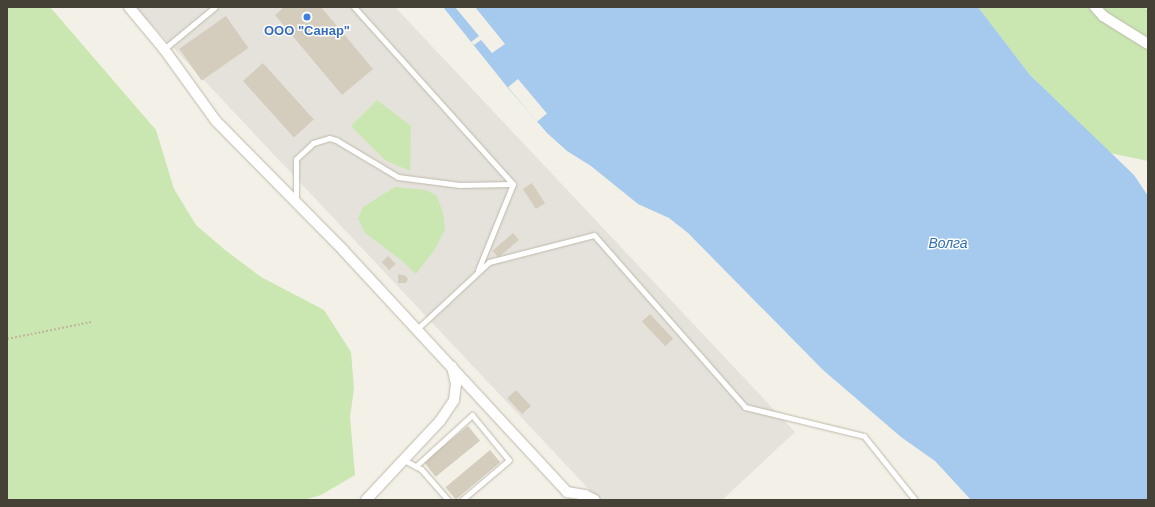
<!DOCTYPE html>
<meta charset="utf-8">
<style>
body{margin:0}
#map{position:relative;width:1155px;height:507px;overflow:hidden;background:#f3f0e7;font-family:Helvetica,sans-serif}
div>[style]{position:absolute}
.industrial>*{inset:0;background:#e5e2dc}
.green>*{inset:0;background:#cae6b1}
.water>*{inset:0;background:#a5caee}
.pier>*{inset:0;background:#f3f0e7;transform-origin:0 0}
.building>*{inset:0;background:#d4cdbd;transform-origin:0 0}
.path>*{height:1.5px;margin-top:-0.75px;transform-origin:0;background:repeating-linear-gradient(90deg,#c0b69b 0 2px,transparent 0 4px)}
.roads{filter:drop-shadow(0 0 1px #beb9aa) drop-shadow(0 0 1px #beb9aa)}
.lane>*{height:5px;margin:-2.5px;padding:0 2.5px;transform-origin:2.5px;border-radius:2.5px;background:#fff}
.street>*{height:10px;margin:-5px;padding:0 5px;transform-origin:5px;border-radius:5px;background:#fff}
.dots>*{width:11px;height:11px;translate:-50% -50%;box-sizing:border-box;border:2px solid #fff;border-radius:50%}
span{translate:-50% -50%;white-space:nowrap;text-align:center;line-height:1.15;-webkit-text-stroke:3px #fff;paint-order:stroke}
.shop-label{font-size:13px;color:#366cbe;font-weight:700}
.water-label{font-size:14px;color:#3270af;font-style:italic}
.frame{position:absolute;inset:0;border:8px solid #464136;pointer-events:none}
</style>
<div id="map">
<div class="industrial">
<div style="clip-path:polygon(135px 7px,395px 7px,795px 432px,722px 500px,599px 500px)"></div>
</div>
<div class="green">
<div style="clip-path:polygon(7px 7px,50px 7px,156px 130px,174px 189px,196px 225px,225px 250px,261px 277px,324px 310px,351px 352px,354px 389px,350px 417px,355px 475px,321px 495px,304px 500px,7px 500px)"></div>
<div style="clip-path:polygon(978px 7px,1143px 7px,1148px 10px,1148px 161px,1110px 153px,1030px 75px)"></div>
<div style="clip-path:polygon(377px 100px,411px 126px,410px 171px,385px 160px,351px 126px)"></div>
<div style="clip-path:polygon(395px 187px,426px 190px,437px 196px,443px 213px,445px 229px,435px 249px,416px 274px,401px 260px,364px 232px,358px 218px,363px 207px)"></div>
</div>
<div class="water">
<div style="clip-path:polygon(443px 7px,978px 7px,1030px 75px,1134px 175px,1148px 196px,1148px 500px,971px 500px,935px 461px,901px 437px,823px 370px,688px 233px,669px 218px,638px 204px,591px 166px,567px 151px,547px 133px,508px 88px)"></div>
</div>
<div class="pier">
<div style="clip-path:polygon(455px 7px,475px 7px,505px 44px,492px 53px,481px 40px,474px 45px,471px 42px,479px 36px)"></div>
<div style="left:518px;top:79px;width:45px;height:13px;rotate:50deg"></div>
</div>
<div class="building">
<div style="clip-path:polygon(284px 7px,321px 7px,373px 69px,342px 95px,275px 15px)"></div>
<div style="left:226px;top:16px;width:39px;height:57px;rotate:55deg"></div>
<div style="left:263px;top:63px;width:76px;height:27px;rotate:48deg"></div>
<div style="left:532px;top:183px;width:24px;height:11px;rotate:57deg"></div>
<div style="left:513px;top:233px;width:9px;height:27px;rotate:49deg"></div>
<div style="left:388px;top:256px;width:11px;height:9px;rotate:45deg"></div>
<div style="clip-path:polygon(398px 274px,406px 276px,408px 279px,406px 283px,398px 283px)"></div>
<div style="left:650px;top:314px;width:34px;height:11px;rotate:47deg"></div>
<div style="left:516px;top:390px;width:22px;height:12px;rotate:47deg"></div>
<div style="left:468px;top:426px;width:19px;height:57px;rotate:51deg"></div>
<div style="left:490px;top:450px;width:16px;height:58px;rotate:50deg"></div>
</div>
<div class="path">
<div style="left:7px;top:339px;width:86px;rotate:-11.4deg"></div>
</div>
<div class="roads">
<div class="lane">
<div style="left:354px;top:7px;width:238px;rotate:48.1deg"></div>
<div style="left:513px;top:184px;width:93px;rotate:112.1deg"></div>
<div style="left:164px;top:49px;width:66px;rotate:-39.5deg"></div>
<div style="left:296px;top:201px;width:42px;rotate:-90deg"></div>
<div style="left:296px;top:159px;width:23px;rotate:-43deg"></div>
<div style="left:313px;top:143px;width:17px;rotate:-17deg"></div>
<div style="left:329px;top:138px;width:7px;rotate:16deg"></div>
<div style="left:336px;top:140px;width:72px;rotate:30.8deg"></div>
<div style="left:398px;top:177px;width:62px;rotate:7.5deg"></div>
<div style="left:459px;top:185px;width:54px;rotate:-1.1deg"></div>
<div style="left:417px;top:329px;width:98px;rotate:-42.9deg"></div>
<div style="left:489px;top:262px;width:108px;rotate:-14.4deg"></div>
<div style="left:594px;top:235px;width:229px;rotate:48.7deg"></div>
<div style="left:745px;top:407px;width:122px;rotate:13.7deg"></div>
<div style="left:864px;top:436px;width:82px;rotate:51.4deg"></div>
<div style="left:404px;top:460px;width:19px;rotate:28deg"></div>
<div style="left:421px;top:469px;width:41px;rotate:48.9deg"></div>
<div style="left:416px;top:466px;width:76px;rotate:-42.3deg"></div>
<div style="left:472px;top:415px;width:58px;rotate:50.6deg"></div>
<div style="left:509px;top:460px;width:62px;rotate:139.6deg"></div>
</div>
<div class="street">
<div style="left:129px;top:7px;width:55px;rotate:50.2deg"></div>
<div style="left:164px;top:49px;width:89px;rotate:54.2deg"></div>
<div style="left:216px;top:121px;width:181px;rotate:45.4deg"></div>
<div style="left:343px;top:250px;width:330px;rotate:47.2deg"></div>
<div style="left:567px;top:492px;width:18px;rotate:9deg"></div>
<div style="left:585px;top:495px;width:11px;rotate:27deg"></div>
<div style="left:1095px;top:7px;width:12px;rotate:48deg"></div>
<div style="left:1103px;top:16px;width:53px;rotate:31.9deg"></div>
<div style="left:366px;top:500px;width:108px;rotate:-46.9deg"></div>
<div style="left:440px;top:421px;width:25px;rotate:-56deg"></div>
<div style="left:454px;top:400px;width:16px;rotate:-83deg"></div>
<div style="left:456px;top:384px;width:18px;rotate:-103deg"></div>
</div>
</div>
<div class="dots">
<div style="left:307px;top:17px;background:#3f7fe0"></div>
</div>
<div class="shop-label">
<span style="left:307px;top:31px">ООО "Санар"</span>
</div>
<div class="water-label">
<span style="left:948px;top:243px">Волга</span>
</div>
<div class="frame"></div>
</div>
